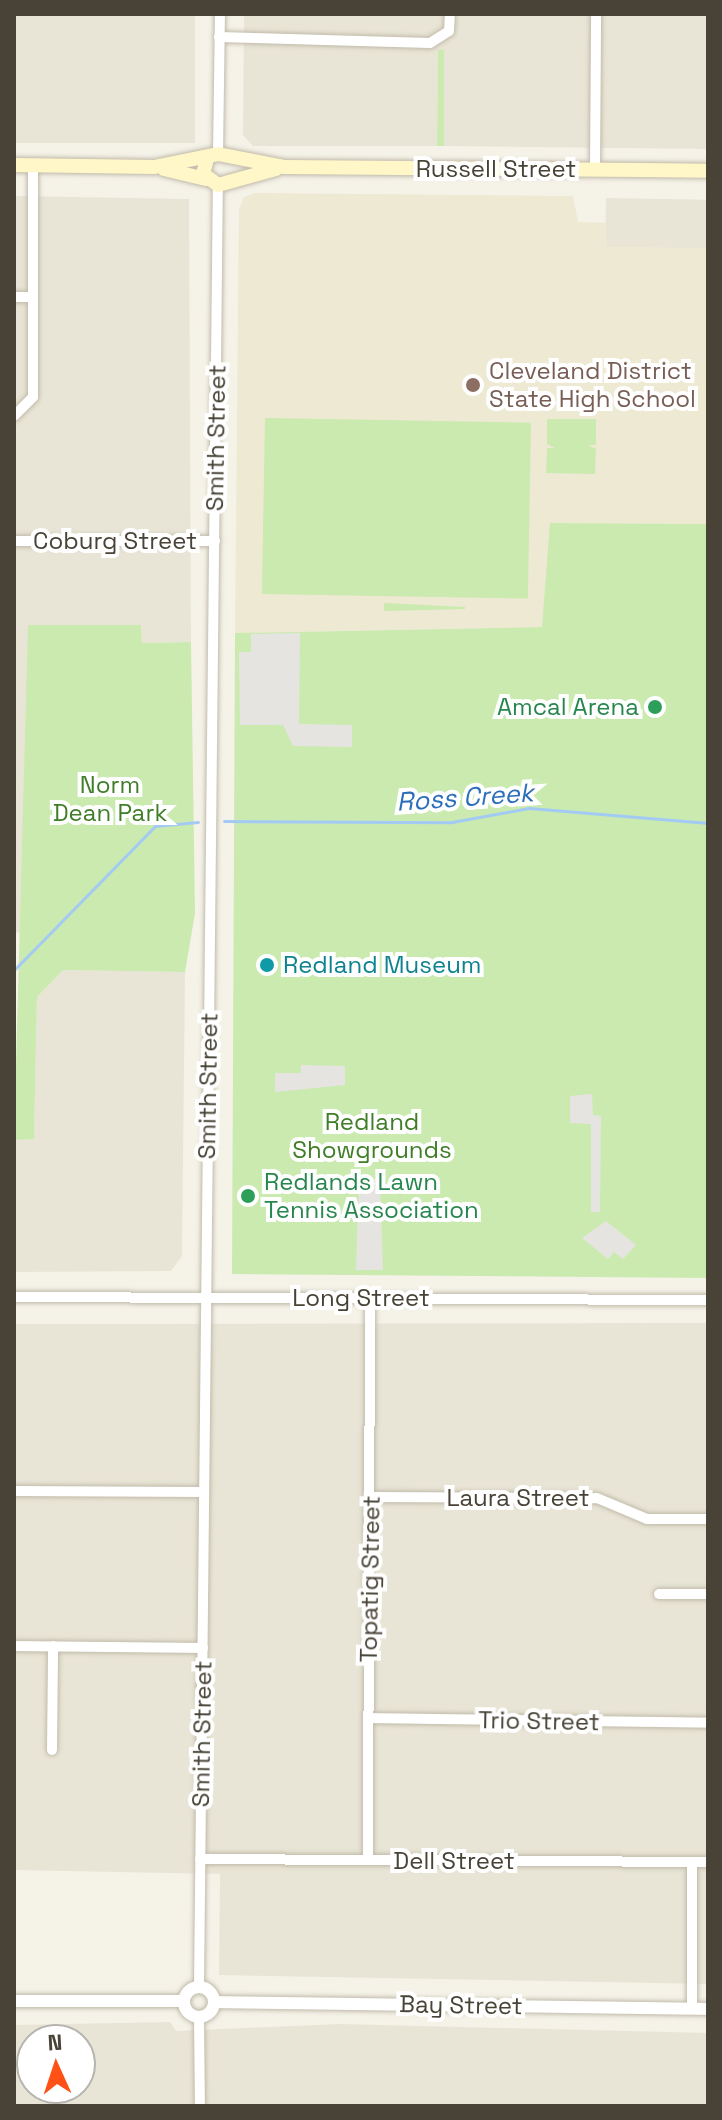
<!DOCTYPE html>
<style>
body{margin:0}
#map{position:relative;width:722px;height:2120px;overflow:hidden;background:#f5f2e8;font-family:"Space Grotesk",sans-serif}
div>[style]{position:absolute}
.residential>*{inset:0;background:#e9e5d6;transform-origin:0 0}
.education>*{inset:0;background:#eee9d2}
.green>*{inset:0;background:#caeab0;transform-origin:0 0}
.parking>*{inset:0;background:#e6e4e0}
.stream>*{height:3px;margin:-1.5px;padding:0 1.5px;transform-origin:1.5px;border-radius:1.5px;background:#a3caf3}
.roads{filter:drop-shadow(0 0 2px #c1bbaa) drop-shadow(0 0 2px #c1bbaa)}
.minor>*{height:10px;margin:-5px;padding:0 5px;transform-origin:5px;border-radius:5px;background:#fff}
.tertiary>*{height:12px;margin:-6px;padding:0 6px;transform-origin:6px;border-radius:6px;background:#fff}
.tertiary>.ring{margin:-6px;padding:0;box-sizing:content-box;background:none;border:12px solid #fff;border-radius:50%}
.secondary>*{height:14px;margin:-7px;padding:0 7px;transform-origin:7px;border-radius:7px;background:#fff7c8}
.dots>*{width:22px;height:22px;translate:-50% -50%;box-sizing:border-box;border:4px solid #fff;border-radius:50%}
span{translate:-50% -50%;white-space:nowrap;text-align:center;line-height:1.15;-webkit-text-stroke:8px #fff;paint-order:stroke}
.street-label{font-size:24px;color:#484336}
.education-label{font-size:24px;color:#785e54}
.left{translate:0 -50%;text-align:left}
.leisure-label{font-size:24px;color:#27864d}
.right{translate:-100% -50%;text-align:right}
.park-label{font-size:24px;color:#3f7d27}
.culture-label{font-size:24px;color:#0d838f}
.water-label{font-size:26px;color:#2b6eb9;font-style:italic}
.frame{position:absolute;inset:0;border:16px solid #484336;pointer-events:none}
.north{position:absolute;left:16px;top:2024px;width:80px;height:80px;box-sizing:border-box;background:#fff;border:2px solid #b6b4af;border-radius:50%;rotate:357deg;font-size:22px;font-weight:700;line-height:32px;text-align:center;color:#484336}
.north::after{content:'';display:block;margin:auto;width:28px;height:36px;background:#ff5015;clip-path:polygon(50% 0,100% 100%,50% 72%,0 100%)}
</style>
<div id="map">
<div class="residential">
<div style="left:14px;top:14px;width:181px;height:129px"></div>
<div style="clip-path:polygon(244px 14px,708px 14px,708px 149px,444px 146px,444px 50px,438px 50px,437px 146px,253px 146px,243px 135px)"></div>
<div style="clip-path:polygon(14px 196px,189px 199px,191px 642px,142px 643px,141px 625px,25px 932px,14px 933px)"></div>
<div style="left:606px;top:198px;width:102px;height:49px;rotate:1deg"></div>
<div style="clip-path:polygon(63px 970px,185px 972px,182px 1256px,171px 1271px,14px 1272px,14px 1140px,34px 1138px,37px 997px)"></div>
<div style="clip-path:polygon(708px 1323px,708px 1984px,219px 1975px,220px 1874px,14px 1870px,14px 1324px)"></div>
<div style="clip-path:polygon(evenodd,170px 2022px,176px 2031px,340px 2024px,708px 2033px,708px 2106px,14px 2106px,14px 2025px,170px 2022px,32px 2040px,80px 2040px,80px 2088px,32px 2088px,32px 2040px)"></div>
</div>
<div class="education">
<div style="clip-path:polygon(256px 193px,573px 196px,578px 222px,606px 223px,607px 247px,708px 248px,708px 524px,551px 523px,543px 627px,235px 633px,239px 210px,244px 197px)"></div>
</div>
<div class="green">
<div style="clip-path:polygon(438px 50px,444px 50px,444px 146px,437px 146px)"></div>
<div style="left:265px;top:418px;width:266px;height:176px;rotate:1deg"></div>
<div style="clip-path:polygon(547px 419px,596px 419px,596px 445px,588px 445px,596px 449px,595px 474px,546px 473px,547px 448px,555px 448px,547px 444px)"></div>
<div style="clip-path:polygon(550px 523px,708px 524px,708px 1278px,232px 1274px,235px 633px,542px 627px)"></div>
<div style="clip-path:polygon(384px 603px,465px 607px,465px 609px,384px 611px)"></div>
<div style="clip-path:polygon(28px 625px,141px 625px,142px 643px,191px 642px,195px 913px,185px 972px,63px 970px,37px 997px,34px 1139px,14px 1140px)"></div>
</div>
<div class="parking">
<div style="clip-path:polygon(300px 633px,299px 724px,352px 725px,352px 747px,293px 746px,283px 725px,240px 725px,239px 652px,251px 652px,251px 634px)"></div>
<div style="clip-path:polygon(301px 1065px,345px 1066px,345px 1085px,275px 1092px,275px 1073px,301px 1073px)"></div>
<div style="clip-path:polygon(592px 1094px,593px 1115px,601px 1116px,600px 1212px,591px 1212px,591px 1124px,570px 1123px,570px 1096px)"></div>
<div style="clip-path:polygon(359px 1179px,380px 1179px,383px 1270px,356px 1270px)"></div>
<div style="clip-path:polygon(606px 1221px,636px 1245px,623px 1259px,614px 1252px,608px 1259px,582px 1238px)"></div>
</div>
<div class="stream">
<div style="left:224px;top:821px;width:228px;rotate:0.3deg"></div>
<div style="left:452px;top:822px;width:78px;rotate:-10.3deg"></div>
<div style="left:529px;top:808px;width:180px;rotate:4.8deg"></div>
<div style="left:14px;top:970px;width:202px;rotate:-45.6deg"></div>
<div style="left:155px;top:826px;width:43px;rotate:-5.3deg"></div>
</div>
<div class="roads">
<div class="minor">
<div style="left:219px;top:37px;width:211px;rotate:1.6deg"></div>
<div style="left:430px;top:43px;width:22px;rotate:-32deg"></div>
<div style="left:449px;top:31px;width:17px;rotate:-87deg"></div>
<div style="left:218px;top:154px;width:140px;rotate:-89.2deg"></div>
<div style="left:595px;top:170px;width:156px;rotate:-89.6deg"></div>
<div style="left:14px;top:297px;width:18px"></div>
<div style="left:14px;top:416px;width:27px;rotate:-45deg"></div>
<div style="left:33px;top:397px;width:232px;rotate:-90deg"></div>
<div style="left:14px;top:541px;width:201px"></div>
<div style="left:14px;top:1297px;width:694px;rotate:0.25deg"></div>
<div style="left:14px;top:1491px;width:190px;rotate:0.3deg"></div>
<div style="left:371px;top:1497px;width:226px;rotate:0.3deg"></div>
<div style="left:597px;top:1498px;width:54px;rotate:22.8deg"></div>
<div style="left:647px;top:1519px;width:61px"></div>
<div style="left:659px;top:1594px;width:49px"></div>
<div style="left:14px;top:1646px;width:189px;rotate:0.6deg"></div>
<div style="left:369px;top:1718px;width:339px;rotate:0.8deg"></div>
<div style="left:52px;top:1750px;width:104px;rotate:-89.4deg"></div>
<div style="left:200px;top:1859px;width:508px;rotate:0.34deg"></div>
<div style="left:368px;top:1860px;width:562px;rotate:-89.8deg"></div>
<div style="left:692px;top:1862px;width:147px;rotate:90deg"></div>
<div style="left:199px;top:1986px;width:1801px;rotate:-89.4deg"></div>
<div style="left:199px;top:2017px;width:89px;rotate:89.4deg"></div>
</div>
<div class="tertiary">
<div class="ring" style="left:184px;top:1987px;width:18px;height:18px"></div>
<div style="left:14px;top:2001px;width:170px"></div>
<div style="left:215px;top:2002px;width:493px;rotate:0.8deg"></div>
</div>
<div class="secondary">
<div style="left:207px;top:159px;width:16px;rotate:105deg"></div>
<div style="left:203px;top:174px;width:19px;rotate:36deg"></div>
<div style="left:218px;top:185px;width:60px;rotate:-15.4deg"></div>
<div style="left:14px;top:165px;width:140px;rotate:0.8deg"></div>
<div style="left:154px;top:167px;width:65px;rotate:-11.5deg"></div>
<div style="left:218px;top:154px;width:67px;rotate:11.1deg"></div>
<div style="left:284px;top:167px;width:424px;rotate:0.5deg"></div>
<div style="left:164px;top:169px;width:43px;rotate:13.4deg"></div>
</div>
</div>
<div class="dots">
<div style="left:473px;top:385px;background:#8d6e63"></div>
<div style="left:655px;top:707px;background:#2e9e5b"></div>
<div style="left:267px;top:965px;background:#0f9aa8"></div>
<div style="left:248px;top:1196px;background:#2e9e5b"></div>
</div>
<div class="street-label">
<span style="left:496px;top:169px">Russell Street</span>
<span style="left:216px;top:438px;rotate:-89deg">Smith Street</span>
<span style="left:115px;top:541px">Coburg Street</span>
<span style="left:208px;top:1086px;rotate:-89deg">Smith Street</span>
<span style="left:361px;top:1298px">Long Street</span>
<span style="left:518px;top:1498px">Laura Street</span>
<span style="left:370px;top:1579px;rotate:-89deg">Topatig Street</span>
<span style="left:539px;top:1721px;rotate:1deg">Trio Street</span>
<span style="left:202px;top:1734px;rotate:-89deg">Smith Street</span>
<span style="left:454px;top:1861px">Dell Street</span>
<span style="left:461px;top:2005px;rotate:1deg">Bay Street</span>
</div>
<div class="education-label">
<span class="left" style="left:489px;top:385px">Cleveland District<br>State High School</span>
</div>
<div class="leisure-label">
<span class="right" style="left:639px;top:707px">Amcal Arena</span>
<span class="left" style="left:264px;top:1196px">Redlands Lawn<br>Tennis Association</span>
</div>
<div class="park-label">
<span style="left:110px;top:799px">Norm<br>Dean Park</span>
<span style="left:372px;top:1136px">Redland<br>Showgrounds</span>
</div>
<div class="culture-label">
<span class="left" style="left:283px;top:965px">Redland Museum</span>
</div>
<div class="water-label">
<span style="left:465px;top:798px;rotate:-4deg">Ross Creek</span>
</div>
<div class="frame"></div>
<div class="north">N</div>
</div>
